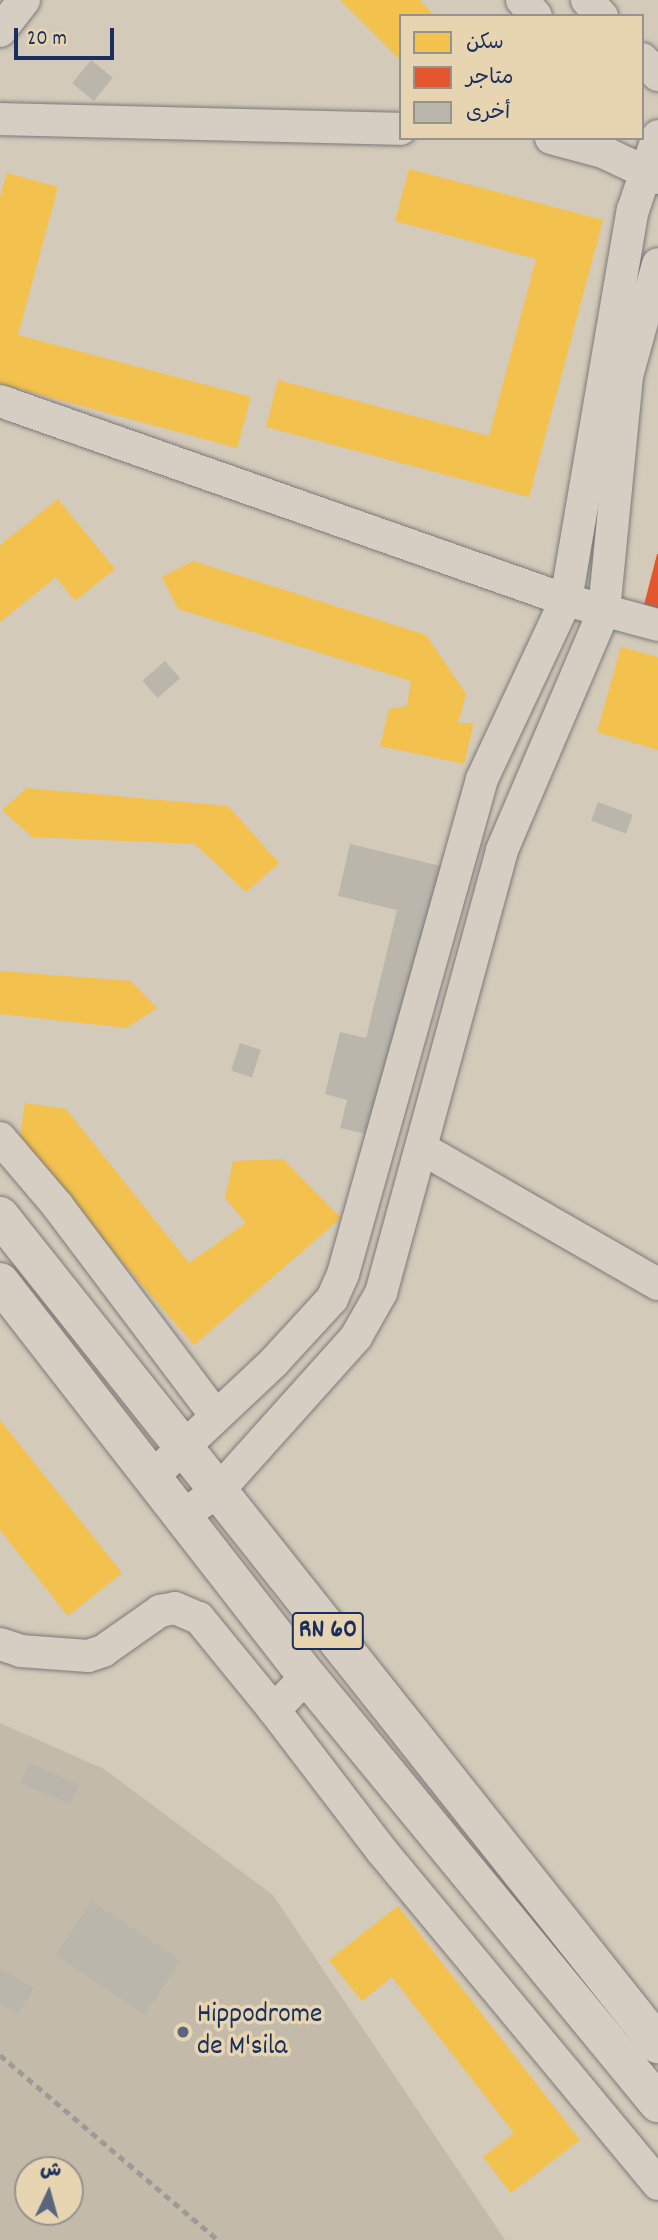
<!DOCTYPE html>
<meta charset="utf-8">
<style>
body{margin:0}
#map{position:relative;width:658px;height:2240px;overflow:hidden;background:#d4caba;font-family:Dekko,"Playpen Sans Arabic",sans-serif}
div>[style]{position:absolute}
.built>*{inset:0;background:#c3baaa}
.homes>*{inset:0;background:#f2c14e}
.shops>*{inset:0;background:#e4572e}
.building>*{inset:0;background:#bbb6ac;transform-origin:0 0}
.path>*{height:4.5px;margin-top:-2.25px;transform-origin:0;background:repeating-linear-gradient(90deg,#9d9b98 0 7px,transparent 0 12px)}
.roads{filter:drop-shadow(0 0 2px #7a7a7b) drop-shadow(0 0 2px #7a7a7b)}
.street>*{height:32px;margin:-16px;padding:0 16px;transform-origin:16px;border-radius:16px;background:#d6cec2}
.primary>*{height:38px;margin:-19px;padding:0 19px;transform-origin:19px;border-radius:19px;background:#d6cec2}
.dots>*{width:19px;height:19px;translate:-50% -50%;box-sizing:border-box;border:4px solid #e7d5b2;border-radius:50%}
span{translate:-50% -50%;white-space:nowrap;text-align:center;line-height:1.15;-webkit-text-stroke:7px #e7d5b2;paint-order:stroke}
.shield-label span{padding:2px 5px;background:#e7d5b2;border:2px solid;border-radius:5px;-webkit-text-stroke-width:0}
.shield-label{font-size:26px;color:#1b2f5e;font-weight:700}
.poi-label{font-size:28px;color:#1b2f5e}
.left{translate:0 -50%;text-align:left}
.legend{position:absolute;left:399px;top:14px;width:245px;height:126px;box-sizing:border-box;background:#e7d5b2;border:2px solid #959390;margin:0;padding:9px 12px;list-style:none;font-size:21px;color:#1b2f5e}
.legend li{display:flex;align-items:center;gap:14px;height:35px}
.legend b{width:35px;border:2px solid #959390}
.north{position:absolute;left:14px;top:2156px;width:70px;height:70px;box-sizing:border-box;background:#e7d5b2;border:2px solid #959390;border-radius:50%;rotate:5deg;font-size:19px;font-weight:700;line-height:28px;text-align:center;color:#1b2f5e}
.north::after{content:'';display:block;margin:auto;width:24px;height:32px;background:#5c657e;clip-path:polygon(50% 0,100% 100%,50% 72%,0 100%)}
.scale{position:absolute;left:14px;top:28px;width:100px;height:32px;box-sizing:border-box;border:4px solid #1b2f5e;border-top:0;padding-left:9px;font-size:21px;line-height:24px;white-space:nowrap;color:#1b2f5e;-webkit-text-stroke:5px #e7d5b2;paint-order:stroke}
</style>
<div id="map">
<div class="built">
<div style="clip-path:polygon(evenodd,0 1723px,104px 1769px,273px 1895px,505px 2240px,0 2240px,0 1723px,28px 2170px,70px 2170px,70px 2212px,28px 2212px,28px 2170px)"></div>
</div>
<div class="homes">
<div style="clip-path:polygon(340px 0,420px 0,435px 16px,401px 16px,401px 61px)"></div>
<div style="clip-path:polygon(409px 169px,603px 220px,529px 497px,266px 427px,278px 380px,489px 436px,536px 259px,395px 221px)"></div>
<div style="clip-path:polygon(7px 173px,58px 187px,18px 335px,251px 397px,237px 448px,0 384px,0 197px)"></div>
<div style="clip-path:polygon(58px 499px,115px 569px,75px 601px,56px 577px,0 622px,0 545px)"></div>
<div style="clip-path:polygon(193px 561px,426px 635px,466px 694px,458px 723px,474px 723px,464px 764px,380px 746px,389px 709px,407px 706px,411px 681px,178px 609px,162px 577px)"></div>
<div style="clip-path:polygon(621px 647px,658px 657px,658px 750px,597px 732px)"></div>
<div style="clip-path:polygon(27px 788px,228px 806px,279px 863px,246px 892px,195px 844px,32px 837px,2px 810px)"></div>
<div style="clip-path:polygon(0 971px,131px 981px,157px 1008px,126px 1028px,0 1014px)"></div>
<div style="clip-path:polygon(25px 1103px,66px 1109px,189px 1263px,246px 1223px,225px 1198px,233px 1161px,283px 1159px,341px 1218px,194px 1345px,19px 1143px)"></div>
<div style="clip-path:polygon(0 1420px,122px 1573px,68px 1616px,0 1530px)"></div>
<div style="clip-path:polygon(398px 1906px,580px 2140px,511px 2193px,483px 2157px,514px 2133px,392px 1977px,362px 2001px,329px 1960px)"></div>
</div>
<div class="shops">
<div style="clip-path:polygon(657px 554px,658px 554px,658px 609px,644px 605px)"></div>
</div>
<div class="building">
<div style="left:91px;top:60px;width:28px;height:30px;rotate:39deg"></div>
<div style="left:165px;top:661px;width:23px;height:30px;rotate:49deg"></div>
<div style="left:598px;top:802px;width:37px;height:20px;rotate:20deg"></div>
<div style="clip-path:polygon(350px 844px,453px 869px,388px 1139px,340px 1128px,347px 1100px,325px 1094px,340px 1032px,366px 1038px,397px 910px,338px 896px)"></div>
<div style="left:240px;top:1043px;width:22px;height:29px;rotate:18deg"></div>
<div style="left:29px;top:1763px;width:54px;height:22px;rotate:23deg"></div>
<div style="left:92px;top:1901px;width:107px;height:65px;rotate:34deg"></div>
<div style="clip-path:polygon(0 1968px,34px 1988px,18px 2014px,0 2003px)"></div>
</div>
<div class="path">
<div style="left:0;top:2055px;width:286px;rotate:40.3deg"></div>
</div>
<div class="roads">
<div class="street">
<div style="left:522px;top:0;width:21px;rotate:49deg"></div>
<div style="left:587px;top:0;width:22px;rotate:47deg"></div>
<div style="left:0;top:31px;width:39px;rotate:-52deg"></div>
<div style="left:642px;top:59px;width:23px;rotate:45deg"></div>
<div style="left:0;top:119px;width:401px;rotate:1.4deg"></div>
<div style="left:551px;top:138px;width:54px;rotate:15.1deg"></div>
<div style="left:603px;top:152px;width:61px;rotate:25.3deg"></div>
<div style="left:0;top:401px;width:600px;rotate:19.37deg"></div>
<div style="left:566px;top:600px;width:95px;rotate:15.2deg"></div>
<div style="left:0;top:1138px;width:88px;rotate:49.6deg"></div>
<div style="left:57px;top:1205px;width:264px;rotate:53deg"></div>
<div style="left:423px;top:1149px;width:271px;rotate:29.9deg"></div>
<div style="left:152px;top:1477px;width:168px;rotate:-43.3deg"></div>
<div style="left:274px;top:1362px;width:86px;rotate:-47.4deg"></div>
<div style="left:332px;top:1299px;width:27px;rotate:-66deg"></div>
<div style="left:343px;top:1274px;width:514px;rotate:-74.31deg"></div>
<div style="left:482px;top:779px;width:198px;rotate:-64.9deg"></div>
<div style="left:566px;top:600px;width:396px;rotate:-80.3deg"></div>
<div style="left:633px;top:210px;width:78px;rotate:-71.3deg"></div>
<div style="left:181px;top:1517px;width:45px;rotate:-35.1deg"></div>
<div style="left:218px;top:1491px;width:207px;rotate:-48.1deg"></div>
<div style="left:356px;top:1337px;width:51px;rotate:-60.4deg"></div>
<div style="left:381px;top:1293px;width:459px;rotate:-74.7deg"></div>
<div style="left:502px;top:850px;width:260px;rotate:-66.9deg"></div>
<div style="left:604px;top:611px;width:236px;rotate:-84.4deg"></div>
<div style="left:627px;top:376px;width:116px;rotate:-74.5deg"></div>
<div style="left:0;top:1644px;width:22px;rotate:18deg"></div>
<div style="left:21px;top:1651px;width:67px;rotate:4.3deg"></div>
<div style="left:88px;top:1656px;width:16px;rotate:-18deg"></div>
<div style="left:103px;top:1651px;width:70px;rotate:-35.1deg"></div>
<div style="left:160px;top:1611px;width:15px;rotate:-11deg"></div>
<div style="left:175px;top:1608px;width:26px;rotate:23deg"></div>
<div style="left:199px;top:1618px;width:119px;rotate:50.8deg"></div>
<div style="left:274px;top:1710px;width:47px;rotate:-45.9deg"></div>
<div style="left:274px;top:1710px;width:176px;rotate:52.6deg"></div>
<div style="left:381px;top:1850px;width:434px;rotate:50.3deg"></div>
</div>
<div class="primary">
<div style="left:0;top:1216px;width:1058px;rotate:51.53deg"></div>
<div style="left:0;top:1282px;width:499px;rotate:52.1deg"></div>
<div style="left:307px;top:1676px;width:553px;rotate:50.58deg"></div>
</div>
</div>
<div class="dots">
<div style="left:183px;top:2032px;background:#5c657e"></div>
</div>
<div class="shield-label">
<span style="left:328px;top:1631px">RN 60</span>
</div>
<div class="poi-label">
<span class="left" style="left:197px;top:2032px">Hippodrome<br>de M'sila</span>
</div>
<ul class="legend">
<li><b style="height:19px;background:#f2c14e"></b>سكن</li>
<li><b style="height:19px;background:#e4572e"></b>متاجر</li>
<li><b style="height:19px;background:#bbb6ac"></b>أخرى</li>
</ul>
<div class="north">ش</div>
<div class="scale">20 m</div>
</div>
